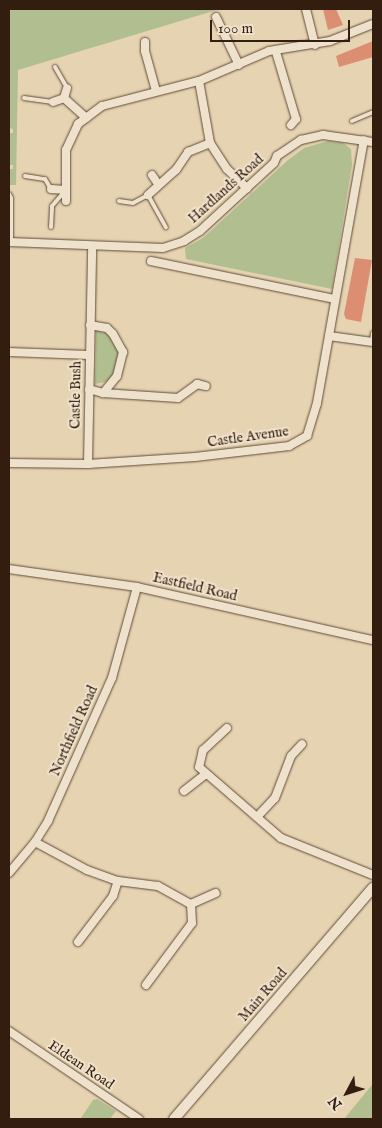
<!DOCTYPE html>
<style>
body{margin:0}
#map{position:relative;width:382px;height:1128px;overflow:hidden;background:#e6d3b1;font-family:"IM FELL English",serif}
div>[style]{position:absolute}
.green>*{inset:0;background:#b1be8f}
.building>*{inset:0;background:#db8e72}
.roads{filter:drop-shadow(0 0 1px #5f4a38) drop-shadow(0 0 1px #5f4a38)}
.service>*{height:4px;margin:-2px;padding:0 2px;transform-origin:2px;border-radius:2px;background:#efe2cc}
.minor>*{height:8px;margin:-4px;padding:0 4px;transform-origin:4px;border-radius:4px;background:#efe2cc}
.tertiary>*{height:10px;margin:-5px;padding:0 5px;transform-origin:5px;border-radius:5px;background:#efe2cc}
span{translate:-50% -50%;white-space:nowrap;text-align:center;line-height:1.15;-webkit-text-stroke:4px #efe2cc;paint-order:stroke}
.street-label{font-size:14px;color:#321d0f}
.frame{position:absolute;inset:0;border:10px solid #321d0f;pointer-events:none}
.north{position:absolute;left:322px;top:1068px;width:50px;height:50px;-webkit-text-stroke:4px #efe2cc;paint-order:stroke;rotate:230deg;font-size:14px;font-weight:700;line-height:20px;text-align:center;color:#321d0f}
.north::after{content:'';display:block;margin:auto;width:18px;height:22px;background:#321d0f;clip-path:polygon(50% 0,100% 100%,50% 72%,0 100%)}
.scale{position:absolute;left:210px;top:20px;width:140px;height:22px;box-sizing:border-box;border:2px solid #321d0f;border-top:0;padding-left:6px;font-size:15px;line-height:18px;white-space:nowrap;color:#321d0f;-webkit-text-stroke:4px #efe2cc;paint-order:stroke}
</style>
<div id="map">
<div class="green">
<div style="clip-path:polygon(16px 9px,220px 9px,18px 70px,16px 185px,9px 185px,9px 169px,13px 169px,13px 165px,9px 165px,9px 133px,13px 133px,13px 129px,9px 128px,9px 11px)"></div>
<div style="clip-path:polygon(328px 141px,343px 143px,351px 149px,352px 165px,332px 289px,186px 259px,185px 248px,203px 238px,288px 160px,304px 148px)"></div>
<div style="clip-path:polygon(96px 330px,110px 335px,120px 355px,116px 373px,106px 382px,95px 384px)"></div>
<div style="clip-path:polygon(373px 1084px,373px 1119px,344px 1119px,371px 1086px)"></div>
<div style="clip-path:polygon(97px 1099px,116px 1111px,110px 1119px,81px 1118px,93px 1100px)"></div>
</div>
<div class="building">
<div style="clip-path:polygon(323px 9px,336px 9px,343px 25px,328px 30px)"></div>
<div style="clip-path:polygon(373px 41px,373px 57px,339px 67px,336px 56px)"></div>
<div style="clip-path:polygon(355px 258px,372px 260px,361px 322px,346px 319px,344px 314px)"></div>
</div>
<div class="roads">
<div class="service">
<div style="left:55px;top:67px;width:24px;rotate:60deg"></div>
<div style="left:24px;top:98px;width:29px;rotate:8deg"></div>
<div style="left:352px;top:121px;width:23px;rotate:-23deg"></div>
<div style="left:25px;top:176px;width:20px;rotate:9deg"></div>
<div style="left:45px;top:179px;width:12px;rotate:59deg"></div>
<div style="left:9px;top:194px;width:4px;rotate:63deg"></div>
<div style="left:11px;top:198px;width:44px;rotate:90deg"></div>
<div style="left:119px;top:201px;width:14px;rotate:8deg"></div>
<div style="left:133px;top:203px;width:17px;rotate:-28deg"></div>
<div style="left:148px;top:195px;width:37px;rotate:61deg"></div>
<div style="left:51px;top:227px;width:21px;rotate:-87deg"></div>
<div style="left:52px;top:206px;width:18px;rotate:-49deg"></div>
<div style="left:372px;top:341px;width:8px;rotate:-83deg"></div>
</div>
<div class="minor">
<div style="left:306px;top:9px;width:37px;rotate:76deg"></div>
<div style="left:216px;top:17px;width:53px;rotate:64.4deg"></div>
<div style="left:145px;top:42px;width:9px;rotate:90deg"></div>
<div style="left:145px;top:51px;width:41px;rotate:74.6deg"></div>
<div style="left:276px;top:52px;width:70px;rotate:73.4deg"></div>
<div style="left:296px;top:119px;width:8px;rotate:130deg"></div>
<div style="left:199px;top:81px;width:63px;rotate:79.9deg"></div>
<div style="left:210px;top:143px;width:31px;rotate:57deg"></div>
<div style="left:227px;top:169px;width:28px;rotate:44deg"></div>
<div style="left:64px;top:98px;width:30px;rotate:42deg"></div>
<div style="left:64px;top:98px;width:10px;rotate:-73deg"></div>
<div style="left:53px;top:102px;width:12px;rotate:-20deg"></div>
<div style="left:152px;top:175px;width:11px;rotate:56deg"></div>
<div style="left:51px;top:189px;width:15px;rotate:4deg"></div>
<div style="left:148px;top:195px;width:38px;rotate:-42deg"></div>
<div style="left:176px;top:170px;width:22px;rotate:-56deg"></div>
<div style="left:188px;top:152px;width:24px;rotate:-22deg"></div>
<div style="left:66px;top:201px;width:51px;rotate:-90deg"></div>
<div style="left:66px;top:150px;width:29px;rotate:-65deg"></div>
<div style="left:78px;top:124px;width:30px;rotate:-37deg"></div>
<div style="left:102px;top:106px;width:100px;rotate:-14.5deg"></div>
<div style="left:199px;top:81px;width:76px;rotate:-23.2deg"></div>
<div style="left:269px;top:51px;width:62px;rotate:-9.3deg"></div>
<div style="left:330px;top:41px;width:46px;rotate:-21.6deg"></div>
<div style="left:9px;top:242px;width:154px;rotate:2.2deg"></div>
<div style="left:163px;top:248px;width:22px;rotate:-18deg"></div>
<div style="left:184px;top:241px;width:19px;rotate:-32deg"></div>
<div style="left:200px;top:231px;width:100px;rotate:-42.6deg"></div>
<div style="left:274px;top:163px;width:8px;rotate:-67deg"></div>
<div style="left:277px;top:156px;width:29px;rotate:-34deg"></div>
<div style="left:301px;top:140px;width:23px;rotate:-13deg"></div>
<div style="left:323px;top:135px;width:50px;rotate:8deg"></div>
<div style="left:151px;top:261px;width:188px;rotate:11.7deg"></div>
<div style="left:90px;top:325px;width:17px;rotate:10deg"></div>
<div style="left:107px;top:328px;width:8px;rotate:45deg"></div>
<div style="left:113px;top:334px;width:21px;rotate:61deg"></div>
<div style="left:123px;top:352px;width:25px;rotate:104deg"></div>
<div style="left:117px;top:376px;width:22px;rotate:129deg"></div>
<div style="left:329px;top:336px;width:44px;rotate:7.8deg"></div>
<div style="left:9px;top:352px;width:80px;rotate:2.1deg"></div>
<div style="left:89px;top:389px;width:15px;rotate:16deg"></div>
<div style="left:103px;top:393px;width:75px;rotate:3.8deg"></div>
<div style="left:178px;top:398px;width:24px;rotate:-36deg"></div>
<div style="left:197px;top:384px;width:9px;rotate:13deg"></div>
<div style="left:9px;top:463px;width:79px;rotate:0.7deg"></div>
<div style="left:88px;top:464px;width:107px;rotate:-3.7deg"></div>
<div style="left:195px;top:457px;width:95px;rotate:-6.7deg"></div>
<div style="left:289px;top:446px;width:21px;rotate:-29deg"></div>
<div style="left:307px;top:436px;width:34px;rotate:-73deg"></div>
<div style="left:317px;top:403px;width:267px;rotate:-79.9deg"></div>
<div style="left:88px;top:464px;width:218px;rotate:-88.9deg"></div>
<div style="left:9px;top:569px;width:129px;rotate:8deg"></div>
<div style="left:137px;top:587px;width:242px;rotate:12.7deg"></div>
<div style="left:227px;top:728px;width:33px;rotate:137deg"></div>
<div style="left:203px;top:750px;width:17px;rotate:103deg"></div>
<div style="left:199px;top:767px;width:108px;rotate:40.9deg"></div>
<div style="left:281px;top:838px;width:99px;rotate:21.9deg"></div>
<div style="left:184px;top:791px;width:28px;rotate:-38deg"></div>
<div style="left:257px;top:817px;width:26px;rotate:-47deg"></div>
<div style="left:275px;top:798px;width:45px;rotate:-69.1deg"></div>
<div style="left:291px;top:756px;width:16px;rotate:-47deg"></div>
<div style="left:35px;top:842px;width:59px;rotate:28.3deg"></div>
<div style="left:87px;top:870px;width:33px;rotate:20deg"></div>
<div style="left:118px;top:881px;width:40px;rotate:7.1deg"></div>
<div style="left:158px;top:886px;width:38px;rotate:29deg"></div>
<div style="left:191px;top:904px;width:27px;rotate:-24deg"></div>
<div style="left:9px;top:873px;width:40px;rotate:-50deg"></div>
<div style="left:35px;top:842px;width:25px;rotate:-58deg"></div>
<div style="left:48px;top:821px;width:157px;rotate:-65.9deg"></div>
<div style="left:112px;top:678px;width:94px;rotate:-74.6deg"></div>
<div style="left:78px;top:942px;width:58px;rotate:-52.7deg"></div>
<div style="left:113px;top:896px;width:16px;rotate:-72deg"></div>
<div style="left:146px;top:985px;width:77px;rotate:-53.4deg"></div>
<div style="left:192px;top:923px;width:19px;rotate:-93deg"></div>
<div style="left:9px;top:1031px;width:157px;rotate:34.1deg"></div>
</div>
<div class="tertiary">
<div style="left:174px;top:1119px;width:305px;rotate:-49.3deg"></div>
</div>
</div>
<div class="street-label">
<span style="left:226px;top:189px;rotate:-42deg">Hardlands Road</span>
<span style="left:76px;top:395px;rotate:-89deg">Castle Bush</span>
<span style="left:248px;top:437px;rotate:-8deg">Castle Avenue</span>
<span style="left:195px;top:587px;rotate:13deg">Eastfield Road</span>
<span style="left:74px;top:731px;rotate:-66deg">Northfield Road</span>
<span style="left:263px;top:995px;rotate:-49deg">Main Road</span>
<span style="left:81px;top:1065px;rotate:34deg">Eldean Road</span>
</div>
<div class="frame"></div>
<div class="north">N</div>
<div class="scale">100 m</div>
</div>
